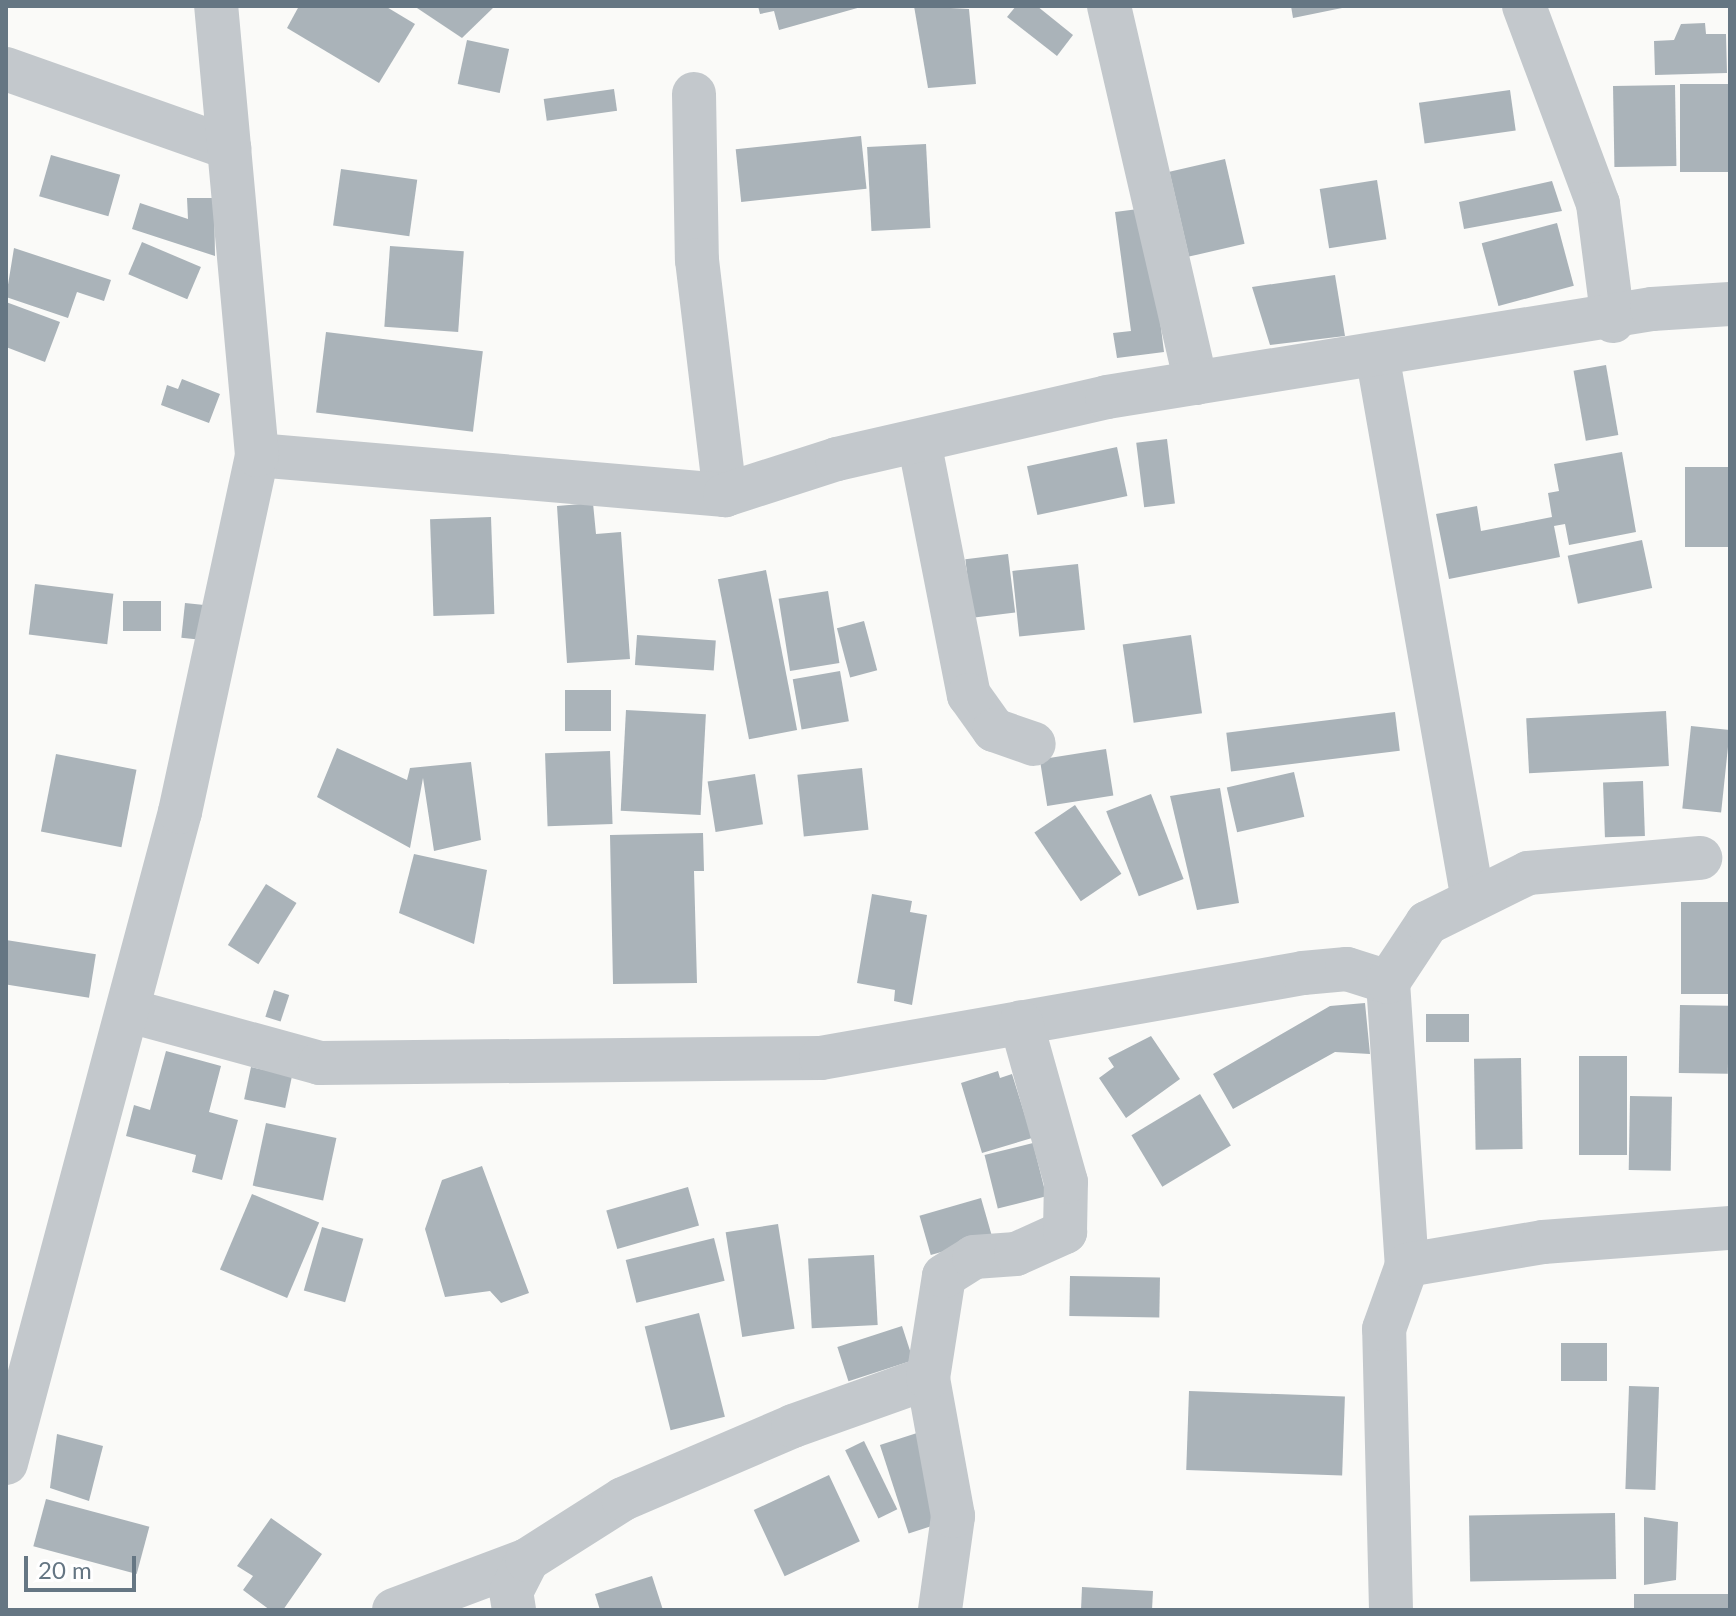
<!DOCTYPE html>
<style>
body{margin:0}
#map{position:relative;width:1736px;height:1616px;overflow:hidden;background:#fafaf8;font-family:Lato,sans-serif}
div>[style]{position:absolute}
.building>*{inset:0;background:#aab3b9;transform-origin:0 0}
.minor>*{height:44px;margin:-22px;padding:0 22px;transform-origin:22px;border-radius:22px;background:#c3c8cc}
span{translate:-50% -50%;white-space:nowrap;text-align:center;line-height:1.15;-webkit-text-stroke:8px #fff;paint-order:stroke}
.frame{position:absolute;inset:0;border:8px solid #657683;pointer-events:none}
.scale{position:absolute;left:24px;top:1556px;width:112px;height:36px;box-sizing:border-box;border:4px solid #657683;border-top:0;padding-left:10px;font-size:24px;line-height:28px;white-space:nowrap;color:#657683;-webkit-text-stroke:6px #fff;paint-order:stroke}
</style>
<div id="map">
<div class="building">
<div style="clip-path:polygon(299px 6px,385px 6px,415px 24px,379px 83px,287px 28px)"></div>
<div style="clip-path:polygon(414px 6px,495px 6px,462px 38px)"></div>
<div style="clip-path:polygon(758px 6px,861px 6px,861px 7px,779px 30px,774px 11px,760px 14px)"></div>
<div style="clip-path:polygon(914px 6px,969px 9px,976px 84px,928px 88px)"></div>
<div style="clip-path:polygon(1016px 6px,1037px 6px,1073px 35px,1057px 56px,1007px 17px)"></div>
<div style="clip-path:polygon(1291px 6px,1346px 6px,1347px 7px,1293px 18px)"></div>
<div style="clip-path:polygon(1705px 23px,1706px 34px,1726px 34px,1727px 73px,1655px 75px,1654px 41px,1674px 40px,1681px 24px)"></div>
<div style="left:467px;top:40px;width:43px;height:45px;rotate:12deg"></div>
<div style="left:1730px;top:84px;width:88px;height:50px;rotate:90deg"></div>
<div style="left:1675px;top:85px;width:81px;height:62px;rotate:89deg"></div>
<div style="left:614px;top:89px;width:22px;height:71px;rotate:82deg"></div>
<div style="left:1510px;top:90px;width:41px;height:92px;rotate:82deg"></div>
<div style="left:861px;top:136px;width:53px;height:126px;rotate:84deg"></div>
<div style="left:926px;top:144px;width:84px;height:59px;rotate:87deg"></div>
<div style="left:51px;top:155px;width:72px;height:43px;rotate:16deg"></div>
<div style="left:1225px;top:159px;width:87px;height:57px;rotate:77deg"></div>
<div style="left:341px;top:169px;width:77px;height:57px;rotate:8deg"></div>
<div style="left:1377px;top:180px;width:60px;height:58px;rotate:81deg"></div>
<div style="clip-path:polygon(1552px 181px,1562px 211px,1464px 229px,1459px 202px)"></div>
<div style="clip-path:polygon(187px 198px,214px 198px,215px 256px,132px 229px,140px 203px,188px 219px)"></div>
<div style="clip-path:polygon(1146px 208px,1164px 352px,1117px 358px,1113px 333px,1131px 331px,1115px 212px)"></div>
<div style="left:1557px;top:223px;width:65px;height:78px;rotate:75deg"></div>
<div style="left:142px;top:242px;width:64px;height:35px;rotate:23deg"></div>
<div style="left:390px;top:246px;width:74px;height:81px;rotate:4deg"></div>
<div style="clip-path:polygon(14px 248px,111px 280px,104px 301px,77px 292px,68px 318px,6px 297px)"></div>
<div style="clip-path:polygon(1335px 275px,1345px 336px,1270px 345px,1252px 287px)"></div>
<div style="clip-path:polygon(6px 302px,60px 322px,45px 362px,6px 347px)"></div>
<div style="left:326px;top:332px;width:158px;height:81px;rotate:7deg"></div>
<div style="left:1606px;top:365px;width:71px;height:33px;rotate:80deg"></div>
<div style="clip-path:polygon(182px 379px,220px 394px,209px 423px,161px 405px,167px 385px,178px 389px)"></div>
<div style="left:1167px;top:439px;width:65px;height:31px;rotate:83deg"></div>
<div style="left:1117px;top:447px;width:50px;height:92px;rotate:78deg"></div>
<div style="clip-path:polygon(1622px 452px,1636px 532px,1569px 545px,1565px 524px,1554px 526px,1560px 557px,1449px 579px,1436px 514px,1477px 506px,1481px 531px,1552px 517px,1548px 493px,1559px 491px,1554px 464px)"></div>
<div style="left:1730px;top:467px;width:80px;height:45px;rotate:90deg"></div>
<div style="clip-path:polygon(593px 503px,596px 534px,621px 532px,630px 659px,567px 663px,557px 506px)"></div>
<div style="left:491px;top:517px;width:97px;height:61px;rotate:88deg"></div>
<div style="left:1642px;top:540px;width:49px;height:76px;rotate:78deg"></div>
<div style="left:1008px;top:554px;width:59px;height:43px;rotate:83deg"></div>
<div style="left:1078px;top:564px;width:66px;height:66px;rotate:84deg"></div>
<div style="left:766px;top:570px;width:163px;height:49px;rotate:79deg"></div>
<div style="left:35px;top:584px;width:79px;height:51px;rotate:7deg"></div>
<div style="left:828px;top:591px;width:73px;height:50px;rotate:81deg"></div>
<div style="left:123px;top:601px;width:38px;height:30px"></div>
<div style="left:185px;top:603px;width:29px;height:35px;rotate:6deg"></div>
<div style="left:864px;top:621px;width:51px;height:28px;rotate:75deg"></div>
<div style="left:637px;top:635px;width:79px;height:30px;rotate:4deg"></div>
<div style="left:1191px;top:635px;width:79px;height:69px;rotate:82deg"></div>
<div style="left:840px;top:671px;width:51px;height:48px;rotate:80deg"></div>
<div style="left:611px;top:690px;width:41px;height:46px;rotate:90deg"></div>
<div style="left:626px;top:710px;width:80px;height:101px;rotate:3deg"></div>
<div style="left:1666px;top:711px;width:55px;height:140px;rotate:87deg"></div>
<div style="left:1395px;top:712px;width:39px;height:170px;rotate:83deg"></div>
<div style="left:1691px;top:726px;width:39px;height:83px;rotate:6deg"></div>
<div style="clip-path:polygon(337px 748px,407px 780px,410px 768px,471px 762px,481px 840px,434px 851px,423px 778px,410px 848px,317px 797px)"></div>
<div style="left:1106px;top:749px;width:47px;height:67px;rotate:81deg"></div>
<div style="left:610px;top:751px;width:73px;height:65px;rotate:88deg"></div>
<div style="left:56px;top:754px;width:82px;height:79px;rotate:11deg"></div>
<div style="left:862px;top:768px;width:62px;height:65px;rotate:84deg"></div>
<div style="left:1294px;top:772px;width:46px;height:69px;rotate:77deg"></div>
<div style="left:755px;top:774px;width:51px;height:48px;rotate:81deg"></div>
<div style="left:1643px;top:781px;width:55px;height:40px;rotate:88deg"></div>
<div style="clip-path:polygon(1220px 788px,1239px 903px,1197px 910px,1170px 796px)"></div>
<div style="left:1151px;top:794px;width:91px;height:48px;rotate:69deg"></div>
<div style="left:1075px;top:805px;width:83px;height:49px;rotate:56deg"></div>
<div style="clip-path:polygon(703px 833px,704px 871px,694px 871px,697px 983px,613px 984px,610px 835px)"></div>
<div style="clip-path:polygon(414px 854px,487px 870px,474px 944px,399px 913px)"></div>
<div style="left:266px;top:884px;width:36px;height:72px;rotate:32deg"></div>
<div style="clip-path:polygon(872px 894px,912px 901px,910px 912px,927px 915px,912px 1005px,894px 1001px,895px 990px,857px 983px)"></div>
<div style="left:1730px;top:902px;width:92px;height:49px;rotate:90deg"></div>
<div style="left:6px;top:940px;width:91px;height:44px;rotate:9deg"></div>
<div style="left:274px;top:990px;width:16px;height:28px;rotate:18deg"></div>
<div style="clip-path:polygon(1365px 1003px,1370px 1054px,1335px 1052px,1233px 1109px,1213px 1074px,1330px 1006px)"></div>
<div style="left:1680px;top:1005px;width:49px;height:68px;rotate:1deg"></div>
<div style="left:1426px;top:1014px;width:43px;height:28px"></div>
<div style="clip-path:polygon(1151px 1036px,1180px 1079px,1126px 1118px,1099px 1078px,1114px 1067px,1108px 1058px)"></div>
<div style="clip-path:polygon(166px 1051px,221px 1066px,209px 1112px,238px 1120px,222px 1180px,192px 1172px,196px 1155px,126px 1136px,134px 1105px,150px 1110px)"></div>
<div style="left:1579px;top:1056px;width:48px;height:99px"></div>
<div style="left:1521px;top:1058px;width:91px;height:47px;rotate:89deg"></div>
<div style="left:251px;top:1067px;width:42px;height:33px;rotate:12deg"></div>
<div style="clip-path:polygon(998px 1071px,1000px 1078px,1012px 1074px,1032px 1138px,982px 1153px,961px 1083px)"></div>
<div style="left:1200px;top:1094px;width:60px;height:80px;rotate:59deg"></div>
<div style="left:1630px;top:1096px;width:42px;height:74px;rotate:1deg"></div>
<div style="left:266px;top:1123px;width:72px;height:64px;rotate:12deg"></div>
<div style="left:1033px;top:1143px;width:55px;height:50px;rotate:76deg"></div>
<div style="clip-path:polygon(482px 1166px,529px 1293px,501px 1303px,490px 1291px,445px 1297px,425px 1229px,442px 1180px)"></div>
<div style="left:688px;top:1187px;width:40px;height:85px;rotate:74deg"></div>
<div style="left:252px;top:1194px;width:73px;height:82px;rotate:23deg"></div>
<div style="left:981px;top:1198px;width:41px;height:64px;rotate:74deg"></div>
<div style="left:778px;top:1224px;width:106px;height:53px;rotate:81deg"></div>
<div style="left:322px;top:1227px;width:43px;height:66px;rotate:16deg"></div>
<div style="left:714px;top:1238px;width:44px;height:91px;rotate:76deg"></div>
<div style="left:874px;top:1255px;width:70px;height:66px;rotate:87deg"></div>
<div style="left:1070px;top:1276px;width:90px;height:40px;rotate:1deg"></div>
<div style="left:699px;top:1313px;width:107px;height:56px;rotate:76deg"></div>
<div style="left:902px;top:1326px;width:36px;height:68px;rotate:72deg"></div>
<div style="left:1561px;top:1343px;width:46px;height:38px"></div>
<div style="left:1629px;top:1386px;width:30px;height:103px;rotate:2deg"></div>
<div style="left:1189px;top:1391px;width:156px;height:79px;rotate:2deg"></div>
<div style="left:917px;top:1433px;width:93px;height:39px;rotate:72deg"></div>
<div style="clip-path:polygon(57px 1434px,103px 1446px,89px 1501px,50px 1488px)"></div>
<div style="left:864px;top:1441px;width:76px;height:21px;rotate:64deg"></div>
<div style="left:829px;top:1475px;width:73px;height:83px;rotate:65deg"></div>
<div style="left:46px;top:1499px;width:107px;height:49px;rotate:15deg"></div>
<div style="left:1615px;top:1513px;width:66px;height:146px;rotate:89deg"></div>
<div style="clip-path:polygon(1644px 1517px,1678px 1522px,1676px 1580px,1644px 1585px)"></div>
<div style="clip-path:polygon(271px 1518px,322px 1554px,283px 1610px,270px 1610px,243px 1590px,253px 1576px,237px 1566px)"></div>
<div style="clip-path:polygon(652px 1576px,663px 1610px,600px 1610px,595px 1594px)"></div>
<div style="clip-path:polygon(1082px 1587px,1153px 1591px,1152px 1610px,1081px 1610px)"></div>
<div style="left:1730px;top:1594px;width:16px;height:96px;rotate:90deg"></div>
</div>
<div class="minor">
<div style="left:1109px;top:6px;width:387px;rotate:77deg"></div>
<div style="left:1524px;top:6px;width:211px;rotate:69.5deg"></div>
<div style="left:1598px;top:204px;width:118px;rotate:82.7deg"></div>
<div style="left:6px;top:69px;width:237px;rotate:19.5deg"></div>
<div style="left:694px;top:94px;width:166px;rotate:89deg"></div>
<div style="left:697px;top:260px;width:237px;rotate:83.2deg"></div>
<div style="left:1377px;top:354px;width:554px;rotate:80.03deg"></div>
<div style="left:919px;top:441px;width:259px;rotate:78.9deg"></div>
<div style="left:969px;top:695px;width:43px;rotate:54.5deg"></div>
<div style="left:994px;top:730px;width:42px;rotate:19.3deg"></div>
<div style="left:257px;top:455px;width:470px;rotate:4.9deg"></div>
<div style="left:725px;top:495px;width:118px;rotate:-17.8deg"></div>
<div style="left:837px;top:459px;width:277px;rotate:-12.9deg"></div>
<div style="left:1107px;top:397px;width:552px;rotate:-9.17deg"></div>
<div style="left:1652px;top:309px;width:78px;rotate:-3.7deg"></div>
<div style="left:1388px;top:982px;width:284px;rotate:86.2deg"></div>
<div style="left:130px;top:1011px;width:197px;rotate:15.3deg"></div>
<div style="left:320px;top:1063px;width:501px;rotate:-0.57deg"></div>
<div style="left:821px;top:1058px;width:489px;rotate:-10deg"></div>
<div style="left:1303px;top:973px;width:44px;rotate:-5.2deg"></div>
<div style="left:1347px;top:969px;width:43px;rotate:17.6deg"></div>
<div style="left:1388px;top:982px;width:71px;rotate:-56.5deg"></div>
<div style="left:1427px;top:923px;width:113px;rotate:-26.3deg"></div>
<div style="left:1528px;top:873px;width:173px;rotate:-5deg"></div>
<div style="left:6px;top:1463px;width:674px;rotate:-75.04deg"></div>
<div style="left:180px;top:812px;width:365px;rotate:-77.8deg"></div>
<div style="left:257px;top:455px;width:451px;rotate:-95.2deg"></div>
<div style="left:394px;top:1610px;width:142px;rotate:-20.6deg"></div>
<div style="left:514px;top:1610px;width:18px;rotate:-99deg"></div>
<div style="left:511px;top:1592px;width:36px;rotate:-63deg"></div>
<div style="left:527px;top:1560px;width:114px;rotate:-32.4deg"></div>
<div style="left:623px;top:1499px;width:185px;rotate:-23.2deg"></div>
<div style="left:793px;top:1426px;width:143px;rotate:-19.6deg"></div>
<div style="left:940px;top:1610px;width:95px;rotate:-82.1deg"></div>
<div style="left:953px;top:1516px;width:140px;rotate:-100.3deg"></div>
<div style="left:928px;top:1378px;width:103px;rotate:-81.1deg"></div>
<div style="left:944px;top:1276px;width:36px;rotate:-32deg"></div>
<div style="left:974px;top:1257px;width:42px;rotate:-4.1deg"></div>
<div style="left:1016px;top:1254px;width:54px;rotate:-24.2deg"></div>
<div style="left:1065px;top:1232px;width:50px;rotate:-88.9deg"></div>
<div style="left:1066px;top:1182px;width:166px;rotate:-105.7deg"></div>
<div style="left:1391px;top:1610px;width:281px;rotate:-91.4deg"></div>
<div style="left:1384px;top:1329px;width:68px;rotate:-70.2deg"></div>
<div style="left:1407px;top:1265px;width:138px;rotate:-9.6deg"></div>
<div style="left:1543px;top:1242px;width:188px;rotate:-4.3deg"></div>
</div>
<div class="frame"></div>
<div class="scale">20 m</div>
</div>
